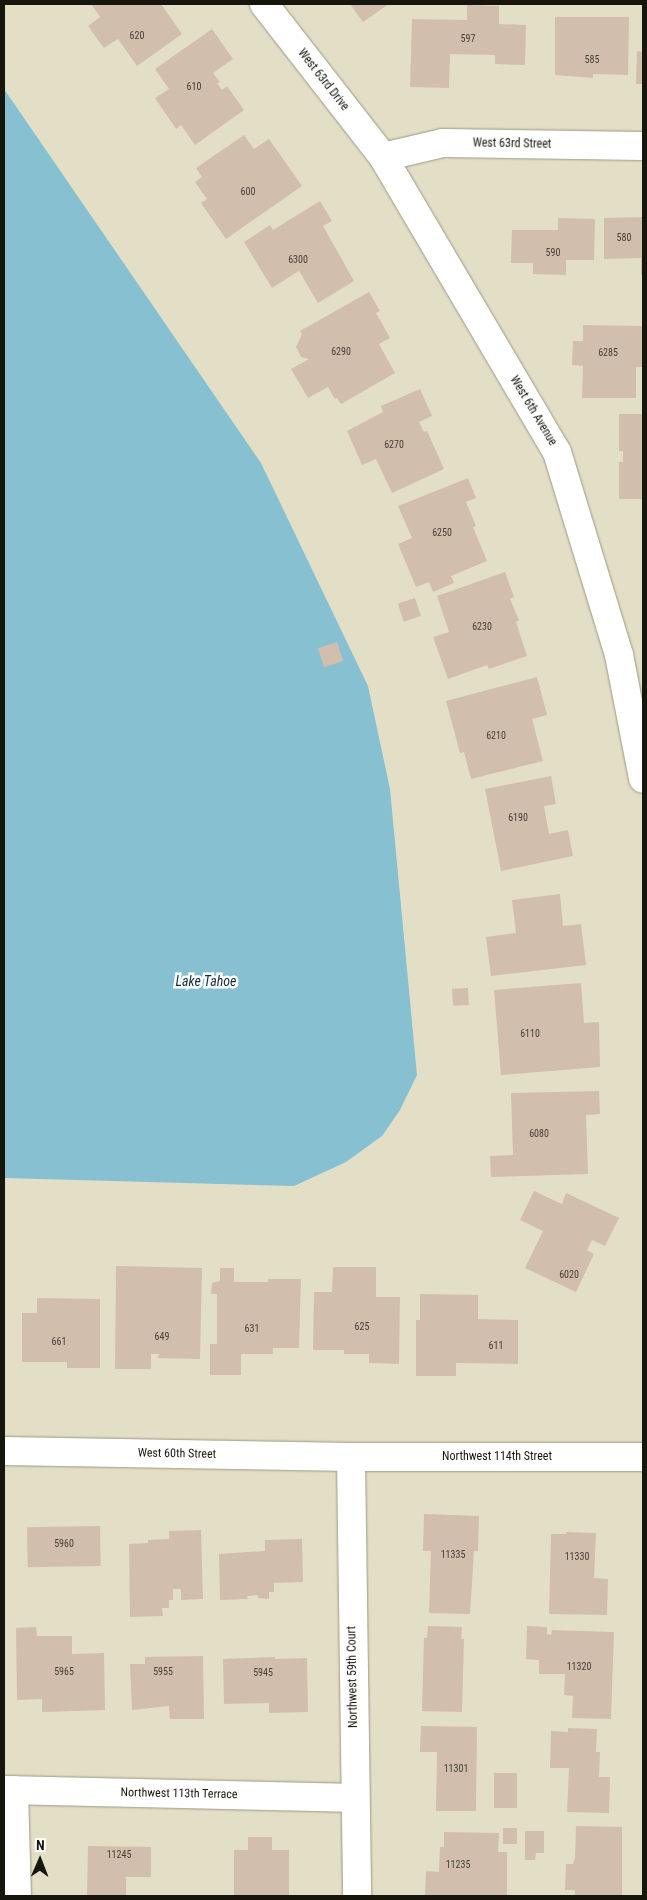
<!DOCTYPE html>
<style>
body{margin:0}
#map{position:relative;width:647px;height:1900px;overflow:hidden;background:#e3dfc7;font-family:"Roboto Condensed",sans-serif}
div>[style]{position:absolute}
.water>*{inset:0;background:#87c1d1}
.building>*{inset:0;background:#d2bead;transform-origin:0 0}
.roads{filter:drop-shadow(0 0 1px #9d9982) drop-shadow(0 0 1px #9d9982)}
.street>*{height:28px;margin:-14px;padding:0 14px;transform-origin:14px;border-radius:14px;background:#fff}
.secondary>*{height:28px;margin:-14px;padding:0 14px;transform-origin:14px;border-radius:14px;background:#fff}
span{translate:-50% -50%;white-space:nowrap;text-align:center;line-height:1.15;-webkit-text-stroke:5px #fff;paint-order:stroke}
.number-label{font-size:10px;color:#464035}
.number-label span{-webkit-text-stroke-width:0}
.street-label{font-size:12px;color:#17160d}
.water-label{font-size:14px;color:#112f37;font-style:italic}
.frame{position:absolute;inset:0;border:5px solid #17160d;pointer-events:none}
.north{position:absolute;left:15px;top:1835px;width:50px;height:50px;-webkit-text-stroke:4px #fff;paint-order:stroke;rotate:1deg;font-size:14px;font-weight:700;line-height:20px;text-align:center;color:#17160d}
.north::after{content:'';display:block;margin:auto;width:18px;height:22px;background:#17160d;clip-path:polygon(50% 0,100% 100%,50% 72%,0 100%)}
</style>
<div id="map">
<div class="water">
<div style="clip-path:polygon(4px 89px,261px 463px,368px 686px,390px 789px,417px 1075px,400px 1110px,382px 1136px,346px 1162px,294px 1186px,4px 1178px)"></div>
</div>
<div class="building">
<div style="clip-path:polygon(91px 4px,161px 4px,182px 34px,137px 66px,118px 39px,104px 48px,88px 26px,100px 17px)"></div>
<div style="clip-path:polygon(350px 4px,389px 4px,363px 22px)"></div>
<div style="clip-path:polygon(467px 5px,499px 6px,499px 24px,526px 25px,525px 65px,495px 64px,495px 55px,450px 54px,449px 88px,410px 87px,412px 19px,467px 20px)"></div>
<div style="clip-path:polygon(555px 17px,629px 17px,628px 75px,593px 74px,593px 78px,555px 75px)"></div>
<div style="clip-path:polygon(212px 29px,233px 59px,213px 73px,220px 82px,217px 83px,222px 90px,227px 86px,244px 110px,195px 145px,181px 125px,176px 129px,155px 98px,169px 89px,155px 69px)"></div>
<div style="clip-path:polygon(637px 51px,643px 52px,643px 84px,636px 84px)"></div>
<div style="clip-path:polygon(244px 135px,254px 149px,269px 139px,302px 186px,226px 239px,201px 203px,207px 199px,195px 182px,202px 177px,196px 168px)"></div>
<div style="clip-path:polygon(320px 201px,332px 221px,323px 226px,354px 281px,318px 303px,299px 271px,272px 288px,244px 242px,270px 225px,273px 230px)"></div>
<div style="clip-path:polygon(643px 217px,643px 275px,641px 275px,641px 258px,604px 259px,604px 218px)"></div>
<div style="clip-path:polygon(558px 218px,595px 219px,594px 260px,566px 260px,566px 275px,533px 274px,533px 263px,511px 263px,512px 230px,558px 230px)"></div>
<div style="clip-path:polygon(369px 292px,380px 311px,376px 313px,390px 338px,379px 344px,395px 373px,341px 404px,337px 398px,335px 399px,328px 387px,308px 398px,291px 369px,309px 359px,301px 357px,296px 347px,302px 334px,300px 331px)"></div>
<div style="clip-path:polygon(583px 325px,643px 326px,643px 367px,636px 367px,636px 398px,582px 398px,583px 366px,572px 365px,573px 341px,583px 341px)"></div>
<div style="clip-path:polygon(420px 389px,432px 416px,419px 422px,424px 432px,427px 431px,444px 469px,392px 493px,376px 459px,362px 465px,347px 431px,383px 412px,381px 406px)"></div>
<div style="clip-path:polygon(619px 414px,643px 414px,643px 499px,619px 499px,619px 462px,623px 462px,623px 451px,619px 451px)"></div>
<div style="clip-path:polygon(468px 478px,476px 498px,466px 502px,476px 526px,473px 527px,487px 561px,451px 576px,454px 583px,433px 592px,429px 582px,416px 587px,398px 544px,412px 538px,398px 506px)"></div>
<div style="clip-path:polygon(505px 572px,514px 597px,510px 599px,519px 620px,516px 622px,527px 656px,489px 669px,487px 665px,448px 679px,433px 637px,449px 632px,437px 596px)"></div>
<div style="left:415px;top:598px;width:19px;height:18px;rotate:72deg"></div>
<div style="left:337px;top:642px;width:20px;height:20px;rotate:72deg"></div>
<div style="clip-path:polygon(537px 677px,547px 715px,532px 719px,543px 761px,471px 779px,464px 752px,460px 753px,446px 701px)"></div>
<div style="clip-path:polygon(551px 776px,556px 804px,544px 806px,549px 834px,568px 830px,573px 856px,501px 871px,485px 789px)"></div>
<div style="clip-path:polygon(560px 894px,563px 926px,581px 924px,586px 965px,491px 976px,486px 937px,516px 933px,512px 900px)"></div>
<div style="clip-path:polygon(581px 983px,584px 1023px,599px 1022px,600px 1067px,501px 1075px,494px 990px)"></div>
<div style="left:468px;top:988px;width:17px;height:16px;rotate:87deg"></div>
<div style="clip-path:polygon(599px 1091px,600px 1114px,586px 1115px,588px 1174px,491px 1177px,490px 1156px,513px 1155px,511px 1093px)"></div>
<div style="clip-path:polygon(534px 1191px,562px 1204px,566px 1193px,619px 1218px,605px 1246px,592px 1240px,587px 1250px,594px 1254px,576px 1292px,525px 1268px,543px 1231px,520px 1220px)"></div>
<div style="clip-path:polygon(116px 1266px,202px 1268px,200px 1359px,158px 1358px,159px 1354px,151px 1354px,151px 1369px,115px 1369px)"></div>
<div style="clip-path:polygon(333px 1267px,376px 1267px,376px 1297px,400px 1297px,399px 1364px,369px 1363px,369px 1354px,344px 1354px,344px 1350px,313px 1350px,314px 1292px,332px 1292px)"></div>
<div style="clip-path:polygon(220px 1268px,234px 1268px,234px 1282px,268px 1282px,268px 1279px,301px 1279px,299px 1348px,273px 1348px,273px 1354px,241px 1354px,241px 1375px,210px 1375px,210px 1344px,217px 1344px,217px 1294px,211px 1294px,212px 1283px,220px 1281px)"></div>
<div style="clip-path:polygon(420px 1294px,478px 1295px,478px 1319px,518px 1320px,518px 1364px,456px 1363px,456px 1376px,416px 1376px,416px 1320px,420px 1320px)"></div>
<div style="clip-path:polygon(37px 1298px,100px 1299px,100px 1368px,67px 1368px,67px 1362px,22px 1362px,22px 1313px,37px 1313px)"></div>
<div style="clip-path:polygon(424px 1514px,479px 1516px,478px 1551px,474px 1551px,470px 1614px,429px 1613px,431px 1551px,423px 1551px)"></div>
<div style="left:100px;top:1526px;width:40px;height:73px;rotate:89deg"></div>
<div style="clip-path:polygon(201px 1530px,203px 1599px,181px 1600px,181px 1589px,173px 1589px,173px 1600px,169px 1600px,169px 1608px,162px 1608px,163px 1616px,130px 1617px,129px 1544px,148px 1543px,148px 1540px,169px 1539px,169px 1531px)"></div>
<div style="clip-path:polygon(566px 1532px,596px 1533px,594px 1578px,608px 1579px,607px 1615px,549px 1614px,551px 1534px,566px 1534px)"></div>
<div style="clip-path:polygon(302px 1539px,303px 1582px,274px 1583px,274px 1592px,269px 1592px,269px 1599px,258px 1598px,258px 1595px,247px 1596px,248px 1599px,220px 1600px,219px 1554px,265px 1551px,265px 1540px)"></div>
<div style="clip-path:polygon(428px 1626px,462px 1627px,461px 1639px,464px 1639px,462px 1712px,422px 1711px,424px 1638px,427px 1638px)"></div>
<div style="clip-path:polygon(527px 1626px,547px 1627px,547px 1634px,551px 1635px,552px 1630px,614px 1632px,611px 1719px,572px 1718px,573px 1696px,564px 1695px,565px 1674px,539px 1674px,539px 1660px,526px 1659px)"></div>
<div style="clip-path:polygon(36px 1627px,37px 1636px,72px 1636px,72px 1654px,104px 1653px,105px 1710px,42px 1712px,42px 1699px,17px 1700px,16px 1628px)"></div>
<div style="clip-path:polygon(203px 1656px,204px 1719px,170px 1719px,169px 1706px,132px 1710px,130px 1664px,145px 1664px,145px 1657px)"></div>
<div style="clip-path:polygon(275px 1657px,275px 1659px,307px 1658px,308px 1712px,269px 1713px,269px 1703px,224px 1704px,223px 1659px)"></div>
<div style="clip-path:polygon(421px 1726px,477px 1727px,476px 1811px,436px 1811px,437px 1752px,420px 1752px)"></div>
<div style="clip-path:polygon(568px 1728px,597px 1729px,596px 1752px,600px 1752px,599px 1777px,610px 1777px,609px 1813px,567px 1812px,569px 1768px,550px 1768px,551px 1731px,568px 1732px)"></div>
<div style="left:494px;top:1773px;width:23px;height:35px"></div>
<div style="clip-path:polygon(576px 1826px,622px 1827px,622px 1896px,575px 1896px,575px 1890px,565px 1890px,566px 1864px,573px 1864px,575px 1858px)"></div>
<div style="left:503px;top:1828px;width:14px;height:16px"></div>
<div style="clip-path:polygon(525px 1831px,544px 1831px,544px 1853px,536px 1853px,535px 1860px,525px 1860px)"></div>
<div style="clip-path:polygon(444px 1832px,499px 1833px,498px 1852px,507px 1852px,507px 1896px,425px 1896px,426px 1871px,439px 1872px,440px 1847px,444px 1847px)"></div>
<div style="clip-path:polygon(248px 1837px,272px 1837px,272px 1850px,289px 1850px,289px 1896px,234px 1896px,234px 1850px,248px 1850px)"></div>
<div style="clip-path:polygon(88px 1846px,151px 1847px,151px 1877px,126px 1877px,126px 1896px,87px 1896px)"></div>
</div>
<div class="roads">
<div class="street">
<div style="left:264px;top:4px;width:194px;rotate:52.1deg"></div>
<div style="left:383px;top:157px;width:342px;rotate:59.5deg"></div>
<div style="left:557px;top:452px;width:212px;rotate:73deg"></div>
<div style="left:619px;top:655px;width:126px;rotate:79deg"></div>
<div style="left:383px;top:157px;width:62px;rotate:-13.1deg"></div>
<div style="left:443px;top:143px;width:200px;rotate:0.9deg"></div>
<div style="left:351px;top:1457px;width:439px;rotate:89.2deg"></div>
<div style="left:4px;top:1790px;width:351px;rotate:1.3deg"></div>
<div style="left:14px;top:1790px;width:106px;rotate:88.4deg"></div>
</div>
<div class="secondary">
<div style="left:4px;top:1451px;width:347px;rotate:1deg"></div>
<div style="left:351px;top:1457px;width:292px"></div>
</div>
</div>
<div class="number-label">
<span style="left:137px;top:36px">620</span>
<span style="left:468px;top:39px">597</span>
<span style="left:592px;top:60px">585</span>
<span style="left:194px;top:87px">610</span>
<span style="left:248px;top:192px">600</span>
<span style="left:624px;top:238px">580</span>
<span style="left:553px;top:253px">590</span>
<span style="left:298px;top:260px">6300</span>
<span style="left:341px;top:352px">6290</span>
<span style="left:608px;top:353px">6285</span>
<span style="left:394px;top:445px">6270</span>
<span style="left:442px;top:533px">6250</span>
<span style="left:482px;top:627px">6230</span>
<span style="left:496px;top:736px">6210</span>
<span style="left:518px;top:818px">6190</span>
<span style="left:530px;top:1034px">6110</span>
<span style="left:539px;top:1134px">6080</span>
<span style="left:569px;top:1275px">6020</span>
<span style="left:362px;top:1327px">625</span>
<span style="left:252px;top:1329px">631</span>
<span style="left:162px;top:1337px">649</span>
<span style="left:59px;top:1342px">661</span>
<span style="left:496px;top:1346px">611</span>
<span style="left:64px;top:1544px">5960</span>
<span style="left:453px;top:1555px">11335</span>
<span style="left:577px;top:1557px">11330</span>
<span style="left:579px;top:1667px">11320</span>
<span style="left:64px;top:1672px">5965</span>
<span style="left:163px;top:1672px">5955</span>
<span style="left:263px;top:1673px">5945</span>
<span style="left:456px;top:1769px">11301</span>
<span style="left:119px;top:1855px">11245</span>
<span style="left:458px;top:1865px">11235</span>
</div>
<div class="street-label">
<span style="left:323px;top:80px;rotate:52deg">West 63rd Drive</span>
<span style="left:512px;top:144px;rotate:1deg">West 63rd Street</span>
<span style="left:533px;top:411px;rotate:59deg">West 6th Avenue</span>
<span style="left:177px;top:1454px;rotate:1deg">West 60th Street</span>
<span style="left:497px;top:1457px">Northwest 114th Street</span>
<span style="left:353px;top:1677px;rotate:-91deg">Northwest 59th Court</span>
<span style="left:179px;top:1794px;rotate:1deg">Northwest 113th Terrace</span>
</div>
<div class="water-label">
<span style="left:206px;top:981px">Lake Tahoe</span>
</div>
<div class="frame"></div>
<div class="north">N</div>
</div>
